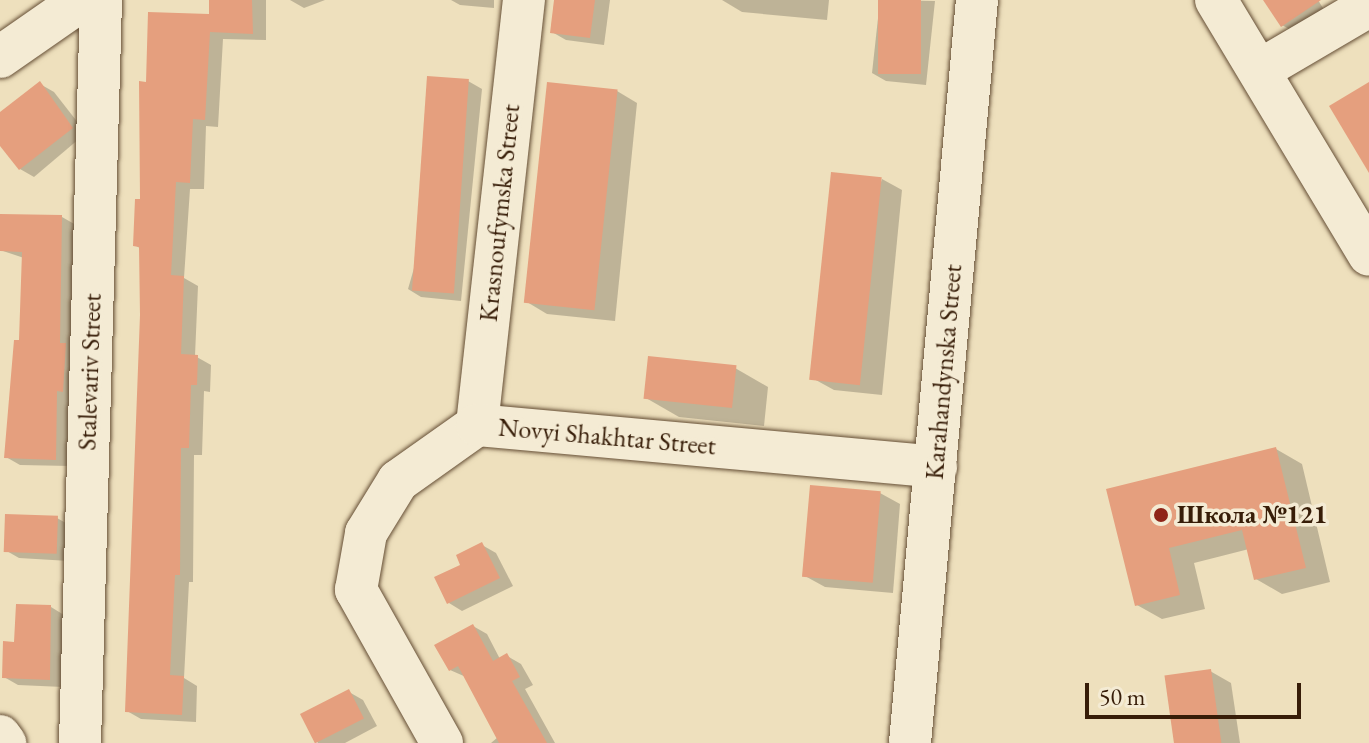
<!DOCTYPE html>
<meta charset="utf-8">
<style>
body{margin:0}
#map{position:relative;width:1369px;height:743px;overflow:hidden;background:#eee0bd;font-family:"EB Garamond",serif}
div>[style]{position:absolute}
.shadow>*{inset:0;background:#0003}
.building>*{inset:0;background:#e59f7e;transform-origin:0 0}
.roads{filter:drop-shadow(0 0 2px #654e35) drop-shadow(0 0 2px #654e35)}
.minor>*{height:42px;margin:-21px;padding:0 21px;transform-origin:21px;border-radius:21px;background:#f4ebd4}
.dots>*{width:22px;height:22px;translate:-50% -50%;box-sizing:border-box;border:4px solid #f4ebd4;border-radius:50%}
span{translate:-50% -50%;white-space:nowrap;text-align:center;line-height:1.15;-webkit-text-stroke:7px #f4ebd4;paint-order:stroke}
.street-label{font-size:26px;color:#371d08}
.poi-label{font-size:26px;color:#371d08;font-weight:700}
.left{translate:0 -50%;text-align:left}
.scale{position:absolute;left:1085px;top:683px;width:216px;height:36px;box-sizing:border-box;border:4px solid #371d08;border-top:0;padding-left:10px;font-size:24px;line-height:28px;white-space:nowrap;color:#371d08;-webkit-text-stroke:6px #f4ebd4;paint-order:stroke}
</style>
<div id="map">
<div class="shadow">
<div style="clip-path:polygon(211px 0,266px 0,266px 40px,223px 39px,218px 127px,206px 126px,204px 189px,190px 189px,184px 278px,198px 286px,195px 356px,211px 365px,210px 392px,204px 391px,202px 455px,194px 455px,193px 582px,189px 582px,184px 678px,197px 686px,196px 722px,141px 719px,127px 711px,142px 315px,141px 249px,135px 245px,142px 201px,148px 84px,211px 16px)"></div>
<div style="clip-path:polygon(290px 0,325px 0,304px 8px)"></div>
<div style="clip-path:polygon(451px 0,494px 0,494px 8px,460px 5px)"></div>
<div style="clip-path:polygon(556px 0,610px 0,604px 45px,566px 40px,552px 32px)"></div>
<div style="clip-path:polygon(722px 0,829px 0,827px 20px,742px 12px)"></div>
<div style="clip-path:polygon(880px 0,935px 1px,926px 85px,886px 81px,872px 73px)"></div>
<div style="clip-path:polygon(1266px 0,1318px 0,1326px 13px,1296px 33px,1282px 25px)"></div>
<div style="clip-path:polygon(468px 81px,482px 89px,461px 301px,421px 297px,408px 289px)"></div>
<div style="clip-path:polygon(40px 84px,54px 92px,86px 133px,34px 177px,20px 169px,0 114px)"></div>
<div style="clip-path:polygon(617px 91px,637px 103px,615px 321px,547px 314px,527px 302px)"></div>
<div style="clip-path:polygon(882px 179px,902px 190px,882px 395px,834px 390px,814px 379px)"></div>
<div style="clip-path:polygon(62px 217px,76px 225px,70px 466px,20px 465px,6px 457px,21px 342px,24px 258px,0 250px)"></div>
<div style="clip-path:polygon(735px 368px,768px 387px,764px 426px,679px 417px,646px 398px)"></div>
<div style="clip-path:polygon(1276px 449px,1302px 464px,1330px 582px,1282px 594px,1256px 579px,1249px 549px,1194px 563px,1205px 609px,1162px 619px,1137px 605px,1108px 490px)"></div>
<div style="clip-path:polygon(880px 493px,900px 504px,893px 593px,825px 587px,805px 576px)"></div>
<div style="clip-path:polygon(57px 518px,71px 526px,69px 561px,19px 558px,5px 550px)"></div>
<div style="clip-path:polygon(482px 545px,496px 553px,513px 586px,462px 611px,449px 603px,463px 566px)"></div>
<div style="clip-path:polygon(51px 607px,64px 615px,63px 687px,18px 685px,4px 677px,16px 644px)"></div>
<div style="clip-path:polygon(473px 626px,487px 634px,500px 659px,507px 656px,521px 664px,533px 685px,525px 689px,555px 743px,491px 743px,498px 737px,466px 677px,450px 670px)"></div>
<div style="clip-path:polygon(1210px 671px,1231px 683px,1240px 743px,1176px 743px)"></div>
<div style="clip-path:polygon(349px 692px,363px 700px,377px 726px,345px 743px,318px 743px,303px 716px)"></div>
</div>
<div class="building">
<div style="clip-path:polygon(209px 0,252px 0,253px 34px,210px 32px,205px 120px,193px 119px,190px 183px,176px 182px,171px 275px,184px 276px,181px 354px,198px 355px,197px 385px,191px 385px,189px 448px,181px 448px,180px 575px,175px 575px,170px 675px,184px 676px,182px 715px,125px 712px,140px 315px,139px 247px,133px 246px,135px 199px,140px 199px,139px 81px,146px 82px,148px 12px,209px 14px)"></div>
<div style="clip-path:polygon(554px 0,595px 0,590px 38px,550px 33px)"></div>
<div style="left:878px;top:0;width:43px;height:74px"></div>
<div style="clip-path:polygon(1263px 0,1321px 0,1281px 27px)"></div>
<div style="left:427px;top:76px;width:42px;height:215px;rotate:4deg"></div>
<div style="clip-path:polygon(40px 81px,73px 128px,19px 170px,0 146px,0 112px)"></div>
<div style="left:547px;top:82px;width:71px;height:222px;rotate:6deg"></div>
<div style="clip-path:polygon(1369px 82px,1369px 173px,1329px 106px)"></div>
<div style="left:831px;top:172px;width:51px;height:209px;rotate:6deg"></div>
<div style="clip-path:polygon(0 214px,62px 215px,60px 343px,66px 343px,63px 392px,57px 391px,56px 460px,4px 458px,14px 340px,19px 340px,22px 252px,0 251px)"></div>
<div style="left:648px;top:356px;width:89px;height:43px;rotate:6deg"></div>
<div style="clip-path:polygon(1276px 447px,1306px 568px,1254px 580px,1242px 530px,1169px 548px,1180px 595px,1135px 606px,1106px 489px)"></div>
<div style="left:810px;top:485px;width:71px;height:92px;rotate:5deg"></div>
<div style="left:5px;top:514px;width:53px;height:38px;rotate:2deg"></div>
<div style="clip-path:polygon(482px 542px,500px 578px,447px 604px,434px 577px,460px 565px,456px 555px)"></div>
<div style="clip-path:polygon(16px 604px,51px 605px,50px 680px,2px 678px,3px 641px,14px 642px)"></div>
<div style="clip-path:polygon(473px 624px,493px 661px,507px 653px,520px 677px,512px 681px,547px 743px,499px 743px,458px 666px,449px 671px,434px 645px)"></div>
<div style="left:1211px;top:669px;width:75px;height:47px;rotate:82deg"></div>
<div style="left:349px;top:689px;width:33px;height:55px;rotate:63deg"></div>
</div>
<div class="roads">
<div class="minor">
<div style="left:1216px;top:0;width:297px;rotate:59deg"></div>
<div style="left:0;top:57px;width:100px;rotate:-34.8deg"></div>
<div style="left:1260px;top:70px;width:126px;rotate:-30.4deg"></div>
<div style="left:477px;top:425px;width:428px;rotate:-83.7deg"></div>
<div style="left:0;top:736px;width:9px;rotate:54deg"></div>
<div style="left:80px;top:743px;width:743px;rotate:-88.38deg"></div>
<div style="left:442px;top:743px;width:176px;rotate:-119.3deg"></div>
<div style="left:356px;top:590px;width:58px;rotate:-80deg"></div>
<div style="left:366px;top:533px;width:61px;rotate:-58.4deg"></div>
<div style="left:398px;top:481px;width:97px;rotate:-35.3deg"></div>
<div style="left:477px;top:425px;width:461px;rotate:5.2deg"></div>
<div style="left:910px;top:743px;width:746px;rotate:-84.85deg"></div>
</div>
</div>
<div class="dots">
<div style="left:1161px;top:515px;background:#8f2418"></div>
</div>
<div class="street-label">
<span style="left:500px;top:213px;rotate:-84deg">Krasnoufymska Street</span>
<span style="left:90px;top:372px;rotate:-88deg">Stalevariv Street</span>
<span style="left:944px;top:372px;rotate:-85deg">Karahandynska Street</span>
<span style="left:607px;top:437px;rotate:5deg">Novyi Shakhtar Street</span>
</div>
<div class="poi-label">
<span class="left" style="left:1177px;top:515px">Школа №121</span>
</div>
<div class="scale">50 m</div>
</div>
